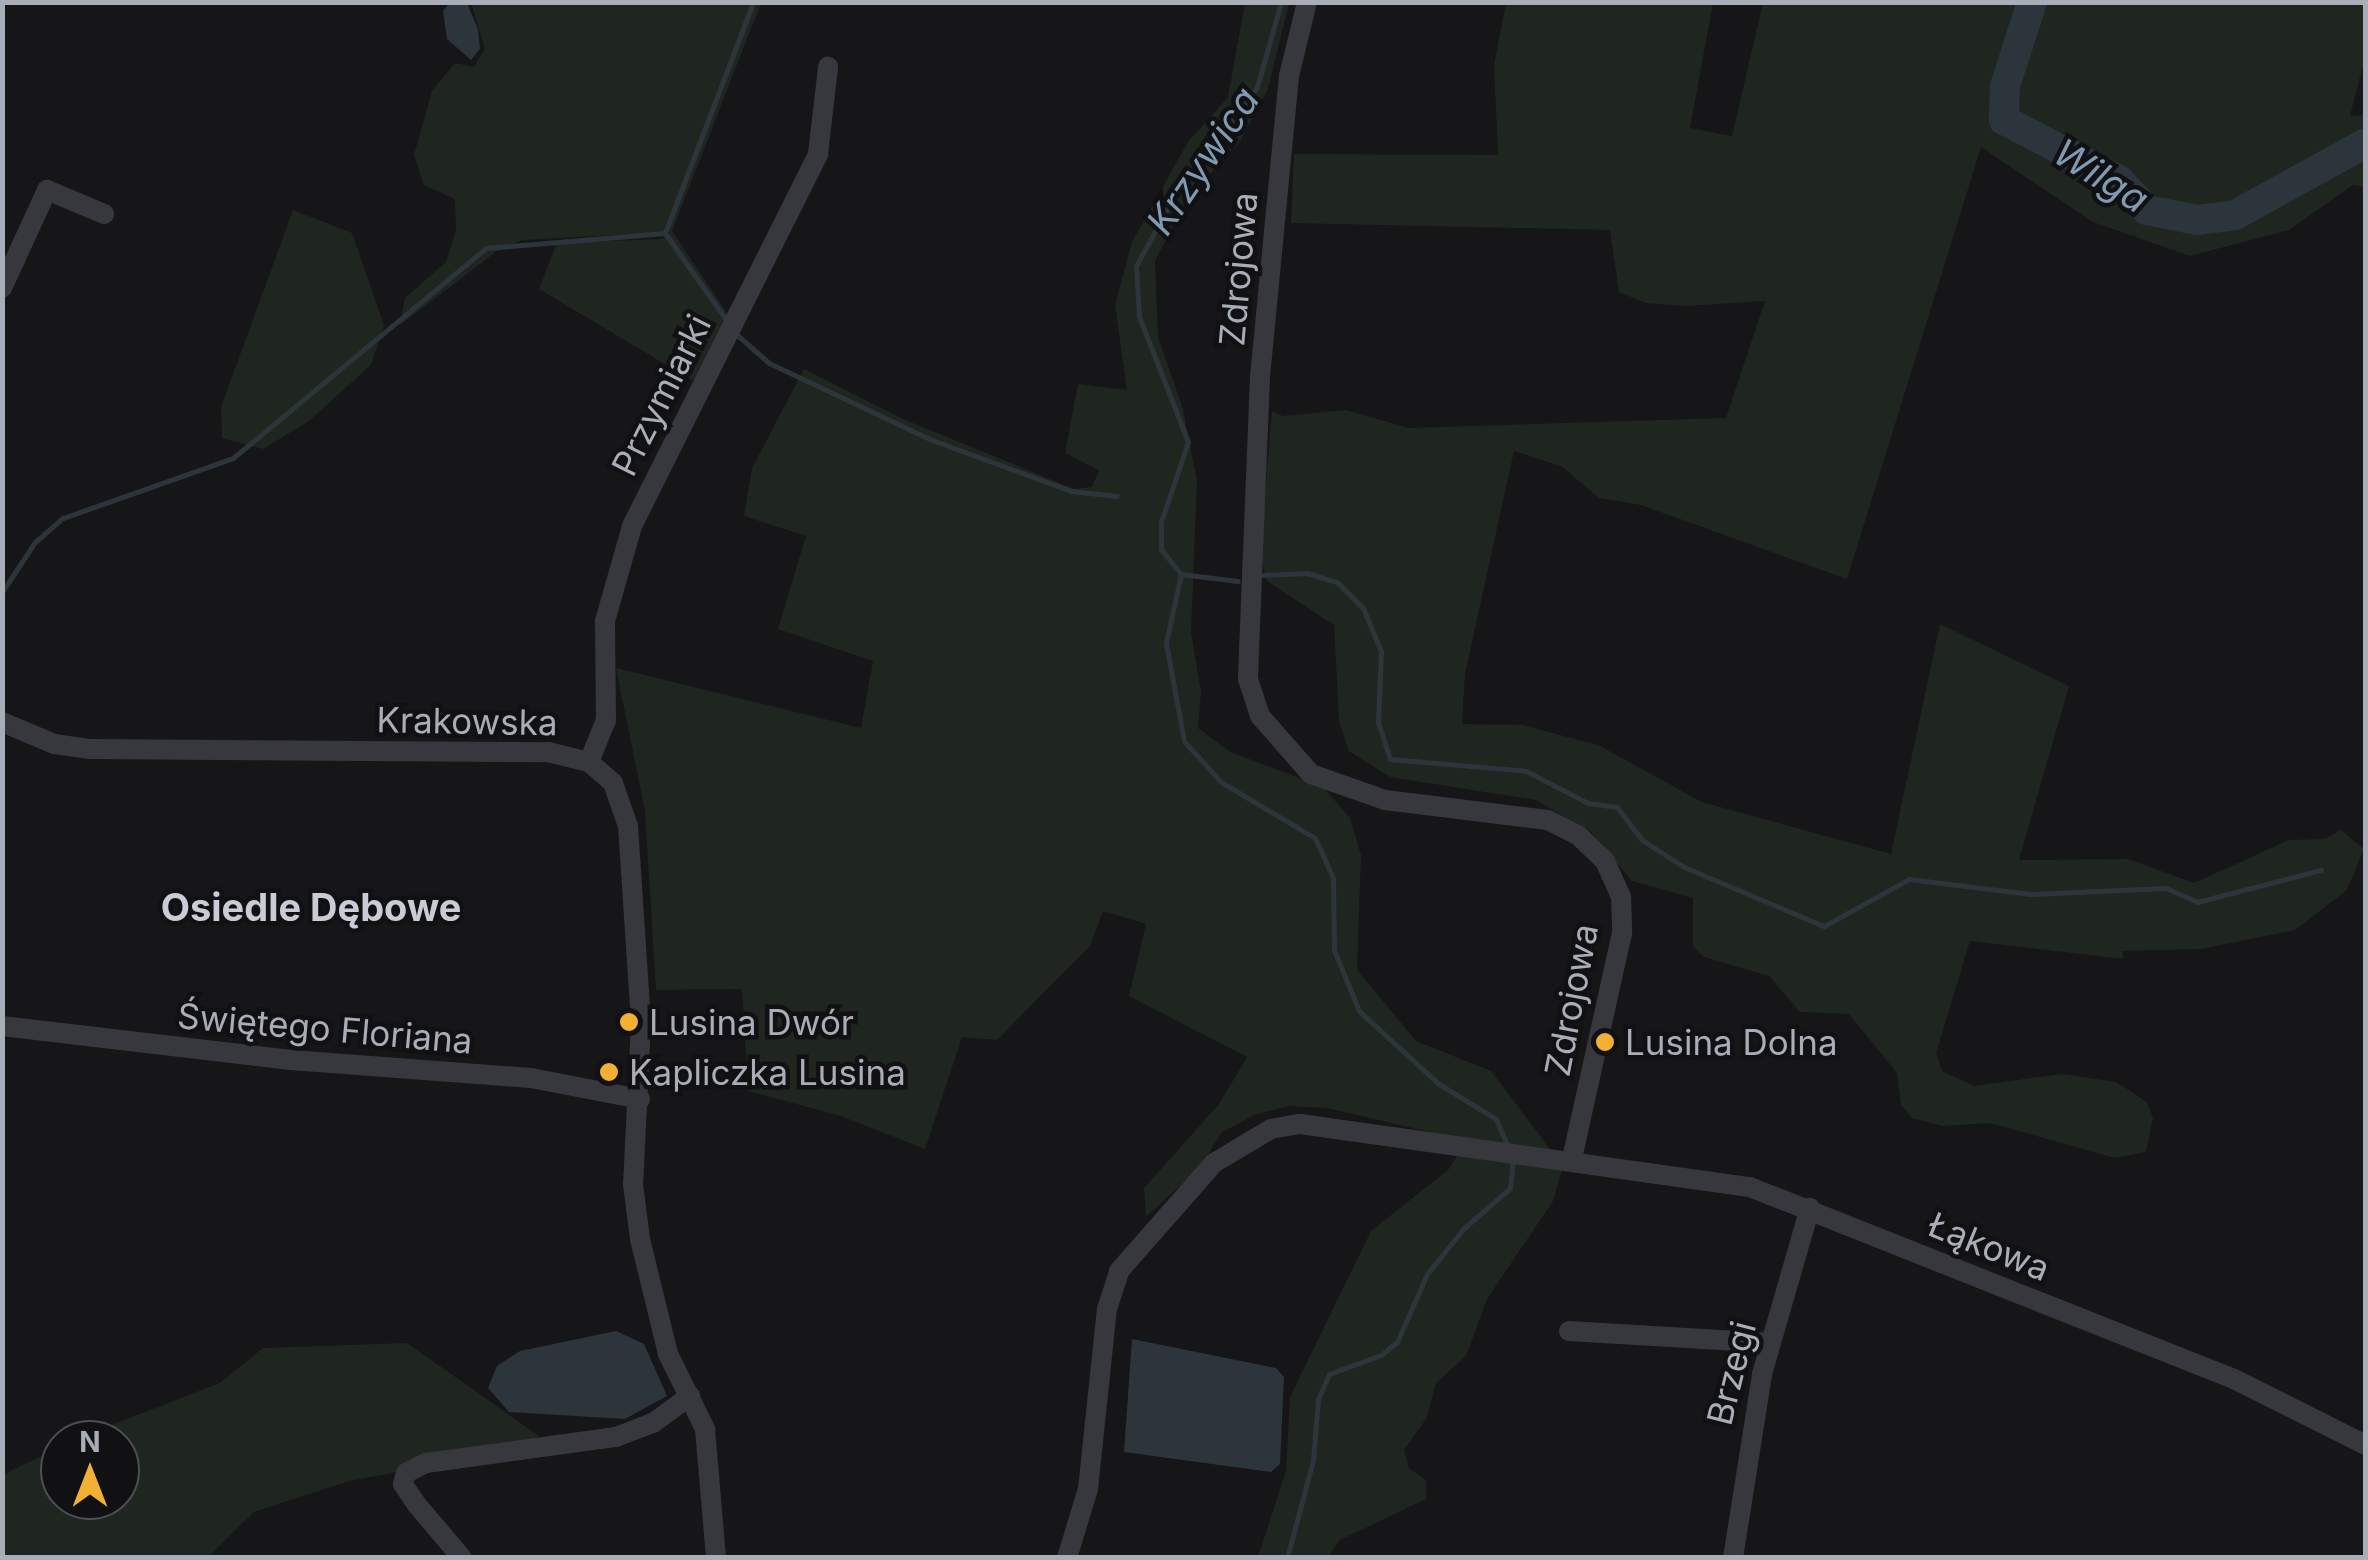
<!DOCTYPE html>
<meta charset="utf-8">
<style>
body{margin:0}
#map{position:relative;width:2368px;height:1560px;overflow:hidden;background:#161618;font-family:Inter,sans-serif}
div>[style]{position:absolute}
.green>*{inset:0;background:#1e261f}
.water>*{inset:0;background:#2c353c}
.stream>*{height:5px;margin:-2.5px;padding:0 2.5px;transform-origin:2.5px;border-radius:2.5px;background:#2c353c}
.river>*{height:30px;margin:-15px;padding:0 15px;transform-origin:15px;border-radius:15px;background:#2c353c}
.minor>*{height:20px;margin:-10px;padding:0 10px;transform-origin:10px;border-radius:10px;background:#37383d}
.dots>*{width:28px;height:28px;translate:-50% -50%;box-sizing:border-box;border:5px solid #111113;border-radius:50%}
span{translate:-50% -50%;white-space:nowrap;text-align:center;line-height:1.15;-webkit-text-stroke:9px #111113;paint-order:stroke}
.street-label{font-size:35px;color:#a8adb8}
.poi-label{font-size:35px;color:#a8adb8}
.left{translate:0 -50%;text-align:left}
.water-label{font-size:38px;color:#7f9bb3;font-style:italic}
.neighbourhood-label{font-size:38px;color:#c9ccd4;font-weight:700}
.frame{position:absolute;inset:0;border:5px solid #a8adb8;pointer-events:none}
.north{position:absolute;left:40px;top:1420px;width:100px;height:100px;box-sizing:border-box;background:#111113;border:2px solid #4d4f55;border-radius:50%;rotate:0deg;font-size:28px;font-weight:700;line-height:40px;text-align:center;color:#a8adb8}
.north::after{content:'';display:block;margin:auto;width:35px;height:45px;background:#f2b134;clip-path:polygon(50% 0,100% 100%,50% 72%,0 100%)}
</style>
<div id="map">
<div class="green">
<div style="clip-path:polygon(471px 3px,761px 3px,672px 231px,731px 319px,693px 381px,539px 289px,557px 243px,662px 239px,670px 232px,522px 240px,497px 251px,400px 325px,405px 298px,446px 262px,456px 231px,455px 199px,424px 185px,414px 155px,432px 91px,455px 63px,474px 67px,485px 49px)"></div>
<div style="clip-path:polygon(1245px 3px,1289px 3px,1268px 89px,1239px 143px,1189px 196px,1155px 261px,1158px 337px,1183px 409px,1197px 481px,1191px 632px,1201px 692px,1198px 728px,1230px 752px,1323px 787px,1350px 818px,1361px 855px,1357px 970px,1416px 1041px,1491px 1071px,1563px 1166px,1553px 1201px,1487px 1299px,1466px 1356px,1436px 1383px,1426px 1419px,1404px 1450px,1409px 1468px,1426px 1480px,1426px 1499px,1340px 1540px,1328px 1557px,1258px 1557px,1286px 1471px,1290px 1397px,1371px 1231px,1448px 1170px,1459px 1153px,1452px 1137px,1327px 1108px,1289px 1106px,1254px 1115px,1221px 1133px,1201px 1166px,1146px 1217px,1144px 1188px,1219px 1104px,1247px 1057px,1129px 996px,1146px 924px,1103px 911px,1090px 946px,997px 1040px,962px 1037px,925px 1149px,841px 1116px,748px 1091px,742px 989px,656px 990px,645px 811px,616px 668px,861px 728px,873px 661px,778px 629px,806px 536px,744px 516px,752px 468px,804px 369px,903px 419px,1074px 489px,1092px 487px,1099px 470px,1065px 453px,1078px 384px,1127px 390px,1115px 305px,1132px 242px,1188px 142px,1228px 97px)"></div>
<div style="clip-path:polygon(1506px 3px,1713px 3px,1690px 128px,1732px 136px,1763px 3px,2365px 3px,2365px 57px,2350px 116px,2365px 115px,2365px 187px,2353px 185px,2289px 230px,2190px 256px,2093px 222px,1981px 147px,1847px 579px,1641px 505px,1599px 498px,1561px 466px,1514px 451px,1465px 674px,1462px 724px,1522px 725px,1598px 745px,1702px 802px,1891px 854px,1940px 624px,2069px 686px,2019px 860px,2128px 859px,2194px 883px,2289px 840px,2325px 839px,2341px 830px,2364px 849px,2347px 890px,2295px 930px,2201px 949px,2122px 951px,2124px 959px,1970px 941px,1936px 1053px,1942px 1071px,1974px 1086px,2062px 1074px,2116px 1082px,2147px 1102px,2153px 1118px,2146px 1152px,2115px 1158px,1990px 1123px,1942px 1126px,1912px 1118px,1901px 1105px,1897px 1073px,1849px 1014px,1800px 1012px,1769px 976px,1704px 957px,1693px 946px,1693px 898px,1632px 881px,1591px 832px,1536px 800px,1390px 777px,1349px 751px,1339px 721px,1334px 625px,1267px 581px,1260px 555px,1272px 411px,1283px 416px,1346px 410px,1409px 428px,1726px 418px,1765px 301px,1686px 306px,1646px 303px,1619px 292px,1610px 230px,1291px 223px,1294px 154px,1498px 155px,1494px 65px)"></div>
<div style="clip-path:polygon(293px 210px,352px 233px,384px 325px,371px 365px,309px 421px,263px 449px,222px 438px,221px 407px)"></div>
<div style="clip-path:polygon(407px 1343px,539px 1436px,515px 1450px,349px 1481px,254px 1512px,208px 1557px,3px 1557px,2px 1475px,60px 1447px,60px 1500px,120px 1500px,120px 1440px,73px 1440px,220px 1383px,263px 1348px)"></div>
</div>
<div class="water">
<div style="clip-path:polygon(449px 3px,467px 3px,478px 29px,480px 49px,471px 60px,447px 39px,443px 11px)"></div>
<div style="clip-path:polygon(616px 1331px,644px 1344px,667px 1396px,625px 1419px,509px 1412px,488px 1388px,497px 1366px,520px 1351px)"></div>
<div style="clip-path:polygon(1132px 1339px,1276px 1368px,1284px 1377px,1280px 1464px,1271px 1472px,1124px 1452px)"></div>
</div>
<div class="stream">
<div style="left:727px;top:321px;width:108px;rotate:-125.2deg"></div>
<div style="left:665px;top:233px;width:247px;rotate:-69.1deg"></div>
<div style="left:736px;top:334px;width:44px;rotate:41.3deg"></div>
<div style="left:769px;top:363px;width:180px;rotate:25.3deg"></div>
<div style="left:932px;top:440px;width:148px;rotate:20.1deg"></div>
<div style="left:1071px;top:491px;width:46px;rotate:6.2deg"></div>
<div style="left:1181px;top:574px;width:71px;rotate:102.3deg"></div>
<div style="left:1166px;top:643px;width:100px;rotate:79.6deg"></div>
<div style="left:1184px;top:741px;width:55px;rotate:47.9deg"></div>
<div style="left:1221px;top:782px;width:109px;rotate:30.8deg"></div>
<div style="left:1315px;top:838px;width:44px;rotate:65.8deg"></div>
<div style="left:1333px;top:878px;width:72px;rotate:89.2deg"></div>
<div style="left:1334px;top:950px;width:66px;rotate:67.7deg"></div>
<div style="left:1359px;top:1011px;width:108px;rotate:42.4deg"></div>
<div style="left:1439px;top:1084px;width:67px;rotate:31.6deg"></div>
<div style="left:1496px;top:1119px;width:28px;rotate:67deg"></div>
<div style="left:1181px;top:574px;width:32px;rotate:-129deg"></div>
<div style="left:1161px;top:549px;width:27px;rotate:-90deg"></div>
<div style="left:1161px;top:522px;width:84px;rotate:-71.4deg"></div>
<div style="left:1188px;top:442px;width:135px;rotate:-111.3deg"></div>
<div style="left:1139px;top:316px;width:50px;rotate:-93.4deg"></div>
<div style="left:1136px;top:266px;width:75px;rotate:-61.4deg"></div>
<div style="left:1172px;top:200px;width:141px;rotate:-53deg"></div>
<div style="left:1257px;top:87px;width:88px;rotate:-74.2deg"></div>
<div style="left:1181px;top:574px;width:57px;rotate:7deg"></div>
<div style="left:1263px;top:575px;width:44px;rotate:-2.6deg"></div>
<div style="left:1307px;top:573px;width:31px;rotate:17deg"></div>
<div style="left:1337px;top:582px;width:37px;rotate:45deg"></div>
<div style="left:1363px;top:608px;width:47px;rotate:67.3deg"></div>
<div style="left:1381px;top:651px;width:71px;rotate:92.4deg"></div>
<div style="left:1378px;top:722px;width:39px;rotate:72deg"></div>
<div style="left:1390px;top:759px;width:137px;rotate:5deg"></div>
<div style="left:1526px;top:771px;width:70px;rotate:27.3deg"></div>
<div style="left:1588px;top:803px;width:29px;rotate:8deg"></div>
<div style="left:1617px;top:807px;width:41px;rotate:52.9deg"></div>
<div style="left:1642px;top:840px;width:50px;rotate:32.7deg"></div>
<div style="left:1684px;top:867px;width:152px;rotate:22.9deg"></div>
<div style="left:1824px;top:926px;width:97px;rotate:-28.9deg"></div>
<div style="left:1909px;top:879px;width:122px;rotate:7.1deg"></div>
<div style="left:2030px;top:894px;width:136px;rotate:-2.5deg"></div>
<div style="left:2166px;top:888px;width:34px;rotate:24deg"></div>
<div style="left:2197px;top:902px;width:128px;rotate:-14.5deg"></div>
<div style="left:2px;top:592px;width:60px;rotate:-56.6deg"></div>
<div style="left:35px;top:542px;width:37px;rotate:-41deg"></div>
<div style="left:63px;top:518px;width:180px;rotate:-19.4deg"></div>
<div style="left:233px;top:458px;width:329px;rotate:-39.7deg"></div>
<div style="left:486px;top:248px;width:180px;rotate:-4.8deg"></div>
<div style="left:1287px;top:1558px;width:101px;rotate:-75.1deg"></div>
<div style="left:1313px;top:1460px;width:61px;rotate:-85.3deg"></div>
<div style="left:1318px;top:1399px;width:27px;rotate:-66deg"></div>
<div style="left:1329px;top:1374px;width:55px;rotate:-20.1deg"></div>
<div style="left:1381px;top:1355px;width:21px;rotate:-39deg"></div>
<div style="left:1397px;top:1342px;width:74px;rotate:-66.2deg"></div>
<div style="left:1427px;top:1274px;width:58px;rotate:-51.3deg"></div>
<div style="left:1463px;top:1229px;width:62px;rotate:-41.1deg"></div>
<div style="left:1510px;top:1188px;width:29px;rotate:-84deg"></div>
</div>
<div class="river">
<div style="left:2032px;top:2px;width:88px;rotate:107.8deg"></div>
<div style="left:2005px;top:86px;width:34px;rotate:92deg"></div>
<div style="left:2004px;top:120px;width:130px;rotate:27.6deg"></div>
<div style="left:2119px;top:180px;width:41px;rotate:47deg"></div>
<div style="left:2147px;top:210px;width:51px;rotate:11.3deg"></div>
<div style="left:2197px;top:220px;width:38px;rotate:-7deg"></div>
<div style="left:2235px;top:215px;width:149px;rotate:-28.8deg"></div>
</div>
<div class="minor">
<div style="left:1307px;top:2px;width:76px;rotate:103.7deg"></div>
<div style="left:1289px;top:76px;width:302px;rotate:95.5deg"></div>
<div style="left:1260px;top:377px;width:302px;rotate:92.3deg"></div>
<div style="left:1248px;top:679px;width:39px;rotate:72deg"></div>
<div style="left:1260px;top:716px;width:77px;rotate:48.7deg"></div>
<div style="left:1311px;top:774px;width:78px;rotate:19.4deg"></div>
<div style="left:1385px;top:800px;width:164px;rotate:7deg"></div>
<div style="left:1548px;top:820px;width:35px;rotate:27deg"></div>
<div style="left:1579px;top:836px;width:36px;rotate:44deg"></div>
<div style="left:1605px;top:861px;width:39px;rotate:66deg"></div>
<div style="left:1621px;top:897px;width:36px;rotate:88deg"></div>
<div style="left:1622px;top:933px;width:230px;rotate:102.5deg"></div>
<div style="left:2px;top:288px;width:108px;rotate:-65.3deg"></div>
<div style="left:47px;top:190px;width:62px;rotate:22.8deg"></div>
<div style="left:2px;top:722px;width:56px;rotate:22.9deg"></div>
<div style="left:54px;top:744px;width:37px;rotate:8deg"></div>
<div style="left:91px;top:749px;width:457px;rotate:0.4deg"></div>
<div style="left:548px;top:752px;width:42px;rotate:13.7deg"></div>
<div style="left:589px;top:762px;width:32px;rotate:41deg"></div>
<div style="left:613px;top:783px;width:46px;rotate:70.8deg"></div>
<div style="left:628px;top:826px;width:197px;rotate:86.2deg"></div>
<div style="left:641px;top:1023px;width:161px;rotate:92.8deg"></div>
<div style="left:633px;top:1184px;width:55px;rotate:82.7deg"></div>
<div style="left:640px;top:1239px;width:118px;rotate:76.3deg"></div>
<div style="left:668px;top:1354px;width:84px;rotate:63.7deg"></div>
<div style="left:705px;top:1429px;width:129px;rotate:85.1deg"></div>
<div style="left:589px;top:762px;width:45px;rotate:-68deg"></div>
<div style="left:606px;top:720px;width:99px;rotate:-90.6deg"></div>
<div style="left:605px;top:621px;width:99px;rotate:-74.1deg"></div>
<div style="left:632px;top:526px;width:416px;rotate:-63.4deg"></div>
<div style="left:818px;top:154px;width:88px;rotate:-83.4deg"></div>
<div style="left:2px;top:1026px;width:291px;rotate:6.7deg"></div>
<div style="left:291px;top:1060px;width:241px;rotate:4.3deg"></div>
<div style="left:531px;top:1078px;width:111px;rotate:10.9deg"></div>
<div style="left:1569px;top:1331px;width:202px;rotate:3.4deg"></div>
<div style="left:462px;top:1558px;width:70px;rotate:-130.3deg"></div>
<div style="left:417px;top:1505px;width:25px;rotate:-124deg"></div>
<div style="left:403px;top:1484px;width:11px;rotate:-75deg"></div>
<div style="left:406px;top:1473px;width:22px;rotate:-27deg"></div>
<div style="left:426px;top:1463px;width:192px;rotate:-7.8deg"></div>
<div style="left:616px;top:1437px;width:40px;rotate:-21deg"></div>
<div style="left:653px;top:1423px;width:46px;rotate:-36.1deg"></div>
<div style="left:1067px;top:1558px;width:72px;rotate:-73.1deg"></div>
<div style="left:1088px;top:1489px;width:181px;rotate:-84deg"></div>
<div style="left:1107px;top:1309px;width:40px;rotate:-72deg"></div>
<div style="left:1119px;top:1271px;width:144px;rotate:-48.7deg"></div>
<div style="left:1214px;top:1163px;width:66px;rotate:-30.8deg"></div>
<div style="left:1271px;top:1129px;width:29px;rotate:-10deg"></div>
<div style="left:1300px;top:1124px;width:454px;rotate:8deg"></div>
<div style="left:1750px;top:1187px;width:521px;rotate:21.64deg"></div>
<div style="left:2234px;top:1379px;width:148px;rotate:26.6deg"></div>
<div style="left:1733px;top:1558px;width:186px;rotate:-81deg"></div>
<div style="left:1762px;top:1374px;width:173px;rotate:-73.9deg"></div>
</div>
<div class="dots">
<div style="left:629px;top:1022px;background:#f2b134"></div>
<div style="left:1605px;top:1042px;background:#f2b134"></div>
<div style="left:609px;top:1072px;background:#f2b134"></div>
</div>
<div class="street-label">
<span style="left:1238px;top:269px;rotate:-85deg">Zdrojowa</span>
<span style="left:661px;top:395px;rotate:-63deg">Przymiarki</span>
<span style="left:467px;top:721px;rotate:1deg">Krakowska</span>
<span style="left:1571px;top:1000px;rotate:-79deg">Zdrojowa</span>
<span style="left:325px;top:1028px;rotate:5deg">Świętego Floriana</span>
<span style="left:1989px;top:1246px;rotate:22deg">Łąkowa</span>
<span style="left:1731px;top:1373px;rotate:-76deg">Brzegi</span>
</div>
<div class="poi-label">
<span class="left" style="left:649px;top:1022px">Lusina Dwór</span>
<span class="left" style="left:1625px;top:1042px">Lusina Dolna</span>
<span class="left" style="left:629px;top:1072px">Kapliczka Lusina</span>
</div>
<div class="water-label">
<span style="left:1203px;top:161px;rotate:-56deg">Krzywica</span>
<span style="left:2101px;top:176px;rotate:32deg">Wilga</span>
</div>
<div class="neighbourhood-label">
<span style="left:311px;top:908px">Osiedle Dębowe</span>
</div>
<div class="frame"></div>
<div class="north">N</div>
</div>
